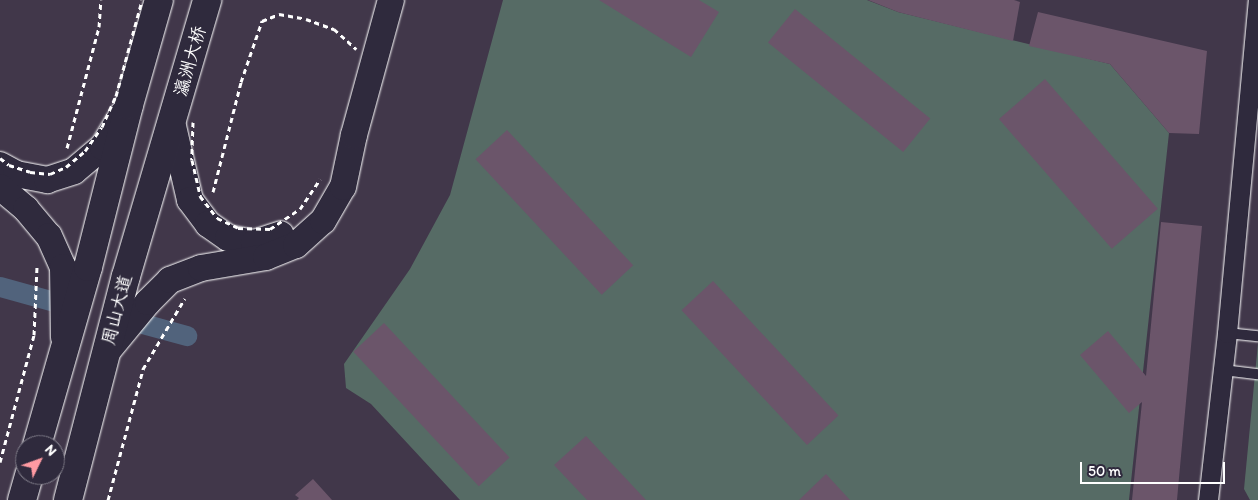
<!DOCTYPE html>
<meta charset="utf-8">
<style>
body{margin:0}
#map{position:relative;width:1258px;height:500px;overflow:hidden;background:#41374a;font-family:Itim,"LXGW WenKai TC",sans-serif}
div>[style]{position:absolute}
.green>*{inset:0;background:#566b65}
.canal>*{height:20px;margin:-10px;padding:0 10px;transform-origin:10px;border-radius:10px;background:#51637c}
.building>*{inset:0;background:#6b556a;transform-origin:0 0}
.path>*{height:3px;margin-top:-1.5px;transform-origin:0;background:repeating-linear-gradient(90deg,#fff 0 5px,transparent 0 9px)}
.roads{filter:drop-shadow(0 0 1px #fff) drop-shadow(0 0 1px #fff)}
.lane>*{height:10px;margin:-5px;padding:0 5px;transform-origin:5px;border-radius:5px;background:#2f2a3d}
.street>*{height:19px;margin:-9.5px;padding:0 9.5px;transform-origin:9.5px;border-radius:9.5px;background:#2f2a3d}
.secondary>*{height:26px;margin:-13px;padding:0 13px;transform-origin:13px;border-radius:13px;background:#2f2a3d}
.primary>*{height:28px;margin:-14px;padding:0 14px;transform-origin:14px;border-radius:14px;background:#2f2a3d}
.path-bridge>*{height:3px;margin-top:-1.5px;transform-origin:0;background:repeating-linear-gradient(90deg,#fff 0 5px,transparent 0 9px)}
span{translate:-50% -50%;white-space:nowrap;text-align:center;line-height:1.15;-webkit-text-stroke:5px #2f2a3d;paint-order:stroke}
.street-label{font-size:18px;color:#fff}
.north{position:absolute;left:15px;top:435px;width:50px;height:50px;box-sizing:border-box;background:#2f2a3d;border:1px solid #827f8b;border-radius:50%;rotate:48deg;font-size:14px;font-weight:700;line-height:20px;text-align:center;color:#fff}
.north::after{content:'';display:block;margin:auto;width:18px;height:22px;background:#ff9aa2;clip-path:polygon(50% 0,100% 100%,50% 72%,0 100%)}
.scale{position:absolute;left:1080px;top:462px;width:145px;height:22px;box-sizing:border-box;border:2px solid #fff;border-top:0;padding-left:6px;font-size:15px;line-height:18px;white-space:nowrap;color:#fff;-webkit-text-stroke:4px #2f2a3d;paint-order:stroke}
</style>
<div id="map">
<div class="green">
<div style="clip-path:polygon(503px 0,867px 0,898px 12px,1110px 64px,1169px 133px,1129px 500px,460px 500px,371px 404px,346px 388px,344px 364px,410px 269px,450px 195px)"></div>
<div style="clip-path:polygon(1258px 343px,1258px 500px,1250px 500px,1244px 489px)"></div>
</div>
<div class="canal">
<div style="left:0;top:287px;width:57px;rotate:15.3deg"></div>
<div style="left:143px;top:324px;width:46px;rotate:15.3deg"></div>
</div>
<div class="building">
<div style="clip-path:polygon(599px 0,699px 0,719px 12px,691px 57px)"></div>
<div style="clip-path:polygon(868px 0,1014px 0,1020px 2px,1013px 41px,898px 12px)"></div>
<div style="left:795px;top:9px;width:174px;height:43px;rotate:39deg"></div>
<div style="clip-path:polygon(1038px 12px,1207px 51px,1199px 134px,1169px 133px,1110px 64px,1029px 46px)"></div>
<div style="left:1045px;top:79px;width:172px;height:61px;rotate:49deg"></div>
<div style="left:507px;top:130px;width:185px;height:43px;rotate:47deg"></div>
<div style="clip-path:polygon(1161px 222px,1202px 226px,1177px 500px,1132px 500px,1142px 402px,1129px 413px,1080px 355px,1108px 331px,1146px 376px)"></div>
<div style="left:713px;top:281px;width:184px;height:43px;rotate:47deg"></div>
<div style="left:384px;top:323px;width:184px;height:42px;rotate:47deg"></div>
<div style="clip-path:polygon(586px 436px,646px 500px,587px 500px,554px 465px)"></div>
<div style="clip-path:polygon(826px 474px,850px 500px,799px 500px)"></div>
<div style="clip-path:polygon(313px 479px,332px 500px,297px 500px,299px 498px,295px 495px)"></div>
</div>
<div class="path">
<div style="left:67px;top:148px;width:125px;rotate:-75.2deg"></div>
<div style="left:99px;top:27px;width:27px;rotate:-86deg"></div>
<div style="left:213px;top:192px;width:114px;rotate:-75.7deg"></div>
<div style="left:241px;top:82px;width:65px;rotate:-71deg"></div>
<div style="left:262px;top:21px;width:18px;rotate:-22deg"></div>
<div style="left:279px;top:14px;width:27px;rotate:10deg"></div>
<div style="left:306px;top:19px;width:30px;rotate:20deg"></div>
<div style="left:334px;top:29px;width:30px;rotate:42deg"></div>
<div style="left:300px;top:209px;width:36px;rotate:-56deg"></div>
<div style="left:0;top:462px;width:131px;rotate:-75deg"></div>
<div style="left:34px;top:335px;width:70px;rotate:-87.5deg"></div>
<div style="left:108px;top:500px;width:136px;rotate:-75deg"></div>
<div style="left:143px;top:369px;width:82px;rotate:-59.4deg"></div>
</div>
<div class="roads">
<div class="lane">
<div style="left:1227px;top:333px;width:31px;rotate:6deg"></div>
<div style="left:1223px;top:370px;width:35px;rotate:7deg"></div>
</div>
<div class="street">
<div style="left:1208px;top:500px;width:168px;rotate:-83.5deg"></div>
<div style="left:1227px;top:333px;width:334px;rotate:-84.7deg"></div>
</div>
<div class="secondary">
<div style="left:172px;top:122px;width:80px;rotate:77deg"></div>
<div style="left:190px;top:200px;width:30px;rotate:53deg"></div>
<div style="left:208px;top:224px;width:24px;rotate:35deg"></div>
<div style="left:228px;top:238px;width:26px;rotate:11deg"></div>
<div style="left:254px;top:243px;width:28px;rotate:-18deg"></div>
<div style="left:0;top:165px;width:18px;rotate:29deg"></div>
<div style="left:16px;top:174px;width:32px;rotate:11deg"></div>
<div style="left:47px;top:180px;width:28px;rotate:-18deg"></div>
<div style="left:74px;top:171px;width:38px;rotate:-40deg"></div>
<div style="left:103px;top:147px;width:39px;rotate:-59deg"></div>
<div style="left:0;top:187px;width:34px;rotate:40deg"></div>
<div style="left:26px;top:209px;width:35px;rotate:50deg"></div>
<div style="left:49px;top:236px;width:34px;rotate:66deg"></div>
<div style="left:63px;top:267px;width:70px;rotate:89.2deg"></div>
<div style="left:106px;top:353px;width:66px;rotate:-50.5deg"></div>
<div style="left:148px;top:302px;width:31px;rotate:-45deg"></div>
<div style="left:170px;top:280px;width:33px;rotate:-21deg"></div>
<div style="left:201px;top:268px;width:66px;rotate:-9.6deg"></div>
<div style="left:266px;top:257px;width:32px;rotate:-22deg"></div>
<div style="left:296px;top:245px;width:36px;rotate:-42deg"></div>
<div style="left:323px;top:221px;width:39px;rotate:-60deg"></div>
<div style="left:343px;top:187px;width:53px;rotate:-78.1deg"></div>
<div style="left:354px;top:135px;width:140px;rotate:-74.7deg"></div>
</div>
<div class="primary">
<div style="left:37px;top:445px;width:185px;rotate:-74deg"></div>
<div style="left:88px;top:267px;width:167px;rotate:-75.8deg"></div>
<div style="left:129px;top:105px;width:109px;rotate:-74.1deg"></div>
<div style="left:22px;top:500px;width:26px;rotate:-74deg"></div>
<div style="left:68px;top:500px;width:231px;rotate:-75.5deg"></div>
<div style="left:126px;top:276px;width:288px;rotate:-73.6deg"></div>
</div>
</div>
<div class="path-bridge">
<div style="left:193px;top:122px;width:38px;rotate:92deg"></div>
<div style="left:192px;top:160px;width:37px;rotate:77deg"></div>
<div style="left:200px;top:196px;width:28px;rotate:52deg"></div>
<div style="left:217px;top:218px;width:23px;rotate:25deg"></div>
<div style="left:238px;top:228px;width:32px;rotate:2deg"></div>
<div style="left:270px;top:229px;width:36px;rotate:-34deg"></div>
<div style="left:0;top:158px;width:11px;rotate:38deg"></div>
<div style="left:9px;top:165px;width:22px;rotate:18deg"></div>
<div style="left:30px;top:172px;width:20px;rotate:6deg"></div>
<div style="left:50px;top:174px;width:17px;rotate:-24deg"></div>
<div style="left:66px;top:167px;width:25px;rotate:-40deg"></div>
<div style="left:85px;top:151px;width:29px;rotate:-55deg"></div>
<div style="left:102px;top:127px;width:34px;rotate:-66deg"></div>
<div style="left:116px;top:96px;width:99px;rotate:-74.8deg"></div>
</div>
<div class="street-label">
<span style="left:190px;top:61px;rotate:-74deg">瀛洲大桥</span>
<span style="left:117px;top:310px;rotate:-75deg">周山大道</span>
</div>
<div class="north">N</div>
<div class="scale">50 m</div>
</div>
